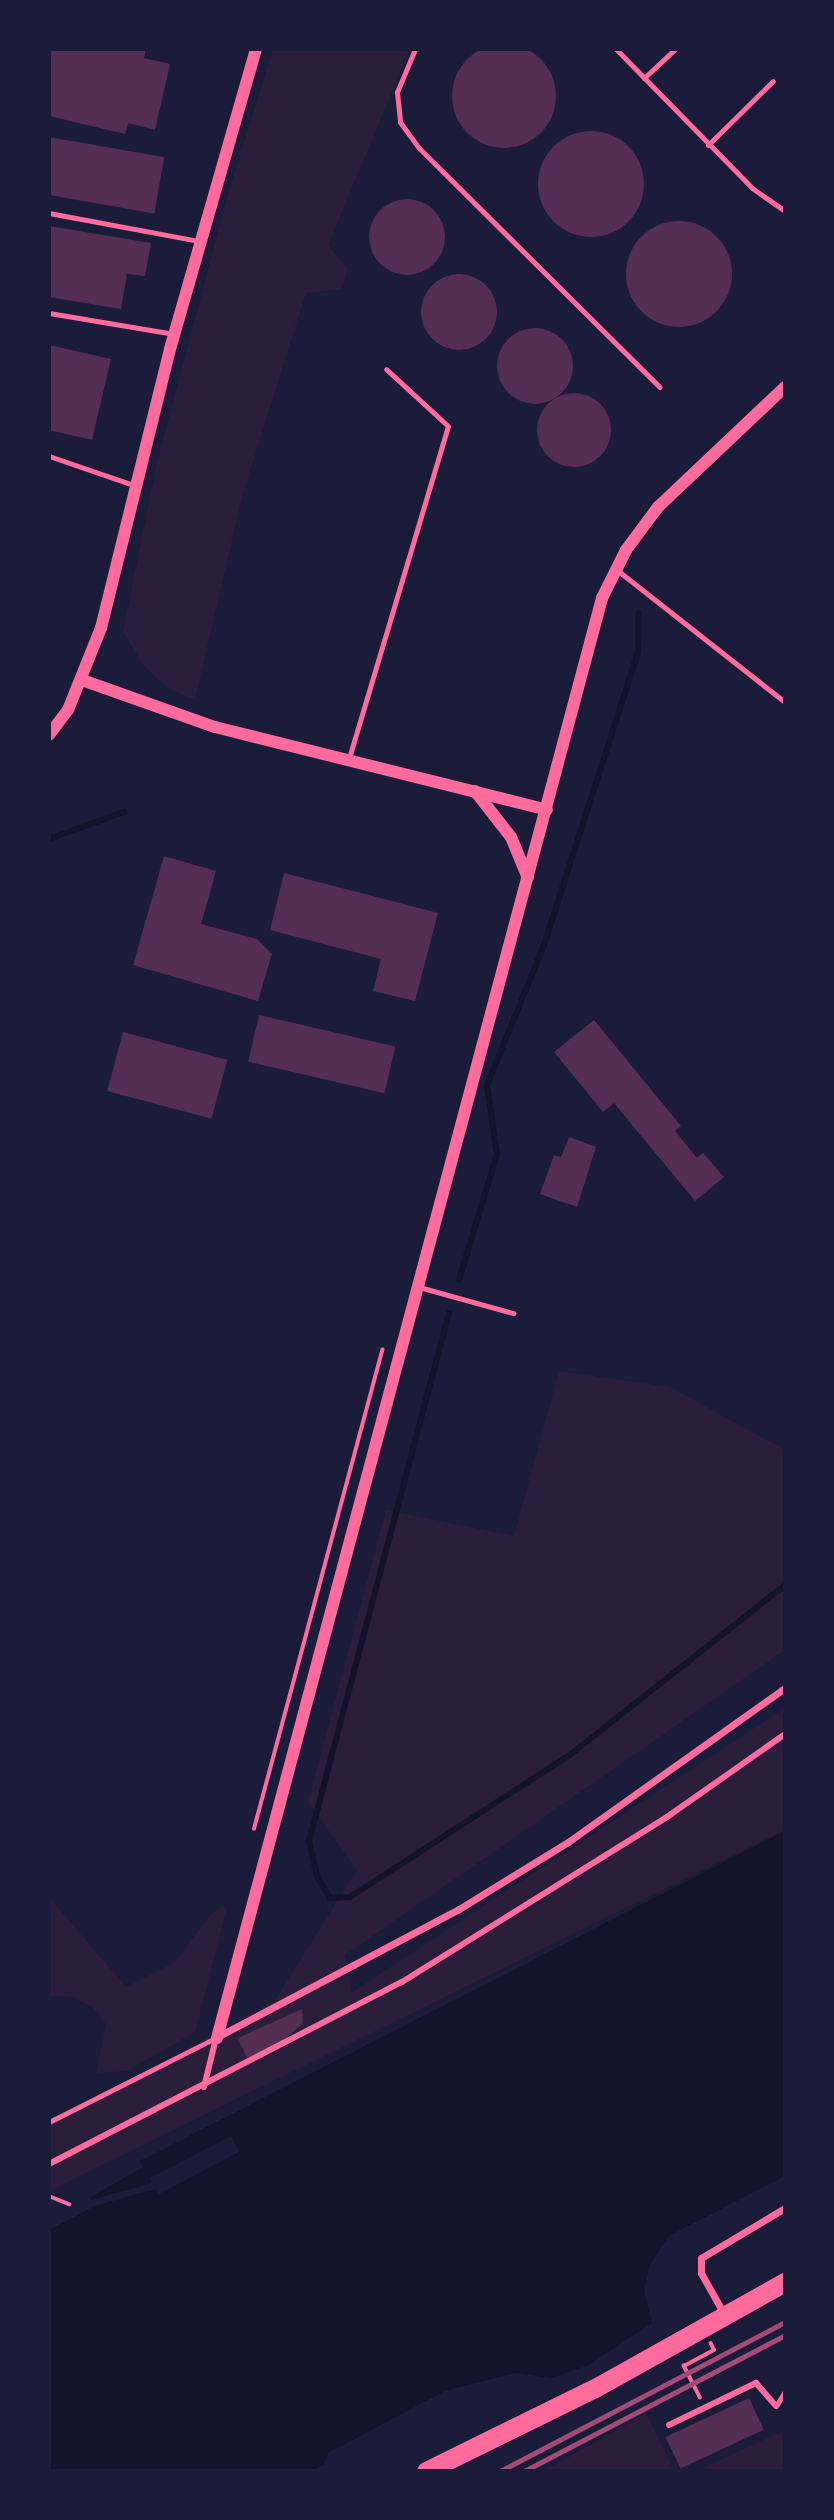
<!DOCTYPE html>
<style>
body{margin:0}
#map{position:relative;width:834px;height:2520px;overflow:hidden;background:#1b1b3a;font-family:"PT Sans Narrow",sans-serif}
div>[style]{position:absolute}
.green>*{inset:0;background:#2a1e3b}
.water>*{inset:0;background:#12122b}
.pier>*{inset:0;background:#1b1b3a}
.stream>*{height:6px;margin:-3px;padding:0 3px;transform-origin:3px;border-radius:3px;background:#12122b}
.building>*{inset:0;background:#542f53;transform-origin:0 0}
.round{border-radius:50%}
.path>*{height:3.5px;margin:-1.75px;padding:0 1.75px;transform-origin:1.75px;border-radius:1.75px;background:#ff6b9d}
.service>*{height:5px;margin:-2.5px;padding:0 2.5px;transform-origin:2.5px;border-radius:2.5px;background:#ff6b9d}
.pedestrian>*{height:6px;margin:-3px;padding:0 3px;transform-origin:3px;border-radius:3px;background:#ff6b9d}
.minor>*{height:7px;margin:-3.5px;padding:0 3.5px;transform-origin:3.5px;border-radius:3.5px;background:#ff6b9d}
.tertiary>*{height:12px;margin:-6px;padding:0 6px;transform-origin:6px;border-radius:6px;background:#ff6b9d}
.trunk>*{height:19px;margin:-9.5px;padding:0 9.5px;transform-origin:9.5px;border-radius:9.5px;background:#ff6b9d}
.rail>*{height:5px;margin:-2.5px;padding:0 2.5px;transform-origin:2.5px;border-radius:2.5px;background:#a44b75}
span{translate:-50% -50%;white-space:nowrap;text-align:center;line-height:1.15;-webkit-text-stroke:5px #1b1b3a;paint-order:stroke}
.frame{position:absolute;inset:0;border:51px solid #1b1b3a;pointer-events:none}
</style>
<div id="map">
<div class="green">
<div style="clip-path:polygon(273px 49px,410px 49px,328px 245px,348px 269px,342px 289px,306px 293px,243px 493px,195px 700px,168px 688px,144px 666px,123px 632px,157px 463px,228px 194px)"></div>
<div style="clip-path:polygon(559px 1371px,670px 1387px,785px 1450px,785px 1650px,345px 1955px,351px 1993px,785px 1708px,785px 1830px,49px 2191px,49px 2125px,275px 2000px,357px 1870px,308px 1802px,386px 1510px,514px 1536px)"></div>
<div style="clip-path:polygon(49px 1897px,126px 1987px,174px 1963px,210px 1915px,223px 1906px,226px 1911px,195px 2032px,127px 2071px,96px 2073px,106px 2024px,93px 2008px,73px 1997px,49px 1996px)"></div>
<div style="clip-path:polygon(646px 2413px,674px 2471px,542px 2471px,560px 2462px)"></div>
<div style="clip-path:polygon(785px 2429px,785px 2471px,696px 2471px,777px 2434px)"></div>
</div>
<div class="water">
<div style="clip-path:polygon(785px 1831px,785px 2176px,669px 2236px,650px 2264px,644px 2291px,652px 2323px,589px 2365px,551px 2378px,515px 2373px,445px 2391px,328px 2453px,324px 2465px,311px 2471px,49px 2471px,49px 2221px,143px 2167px,140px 2161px)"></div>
</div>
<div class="pier">
<div style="clip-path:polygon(231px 2136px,239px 2152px,159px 2194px,155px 2189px,95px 2206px,49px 2230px,49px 2218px,90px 2196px,91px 2200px,152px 2183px,150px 2178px)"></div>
</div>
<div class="stream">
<div style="left:49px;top:839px;width:80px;rotate:-19.8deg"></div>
<div style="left:459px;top:1280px;width:132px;rotate:-73.2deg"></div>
<div style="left:497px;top:1154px;width:70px;rotate:-98.2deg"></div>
<div style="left:487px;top:1085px;width:151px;rotate:-67.8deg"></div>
<div style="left:544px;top:945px;width:308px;rotate:-72.2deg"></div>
<div style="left:638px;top:652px;width:39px;rotate:-89deg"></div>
<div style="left:449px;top:1313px;width:546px;rotate:104.85deg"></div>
<div style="left:309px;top:1841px;width:36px;rotate:77deg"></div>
<div style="left:317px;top:1876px;width:26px;rotate:59deg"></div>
<div style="left:330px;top:1898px;width:20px;rotate:-3deg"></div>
<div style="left:350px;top:1897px;width:263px;rotate:-32.9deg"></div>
<div style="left:571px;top:1754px;width:273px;rotate:-38.3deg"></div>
</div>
<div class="building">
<div class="round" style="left:452px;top:44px;width:104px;height:104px"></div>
<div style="clip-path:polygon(49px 49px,146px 49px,144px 58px,170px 64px,155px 130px,128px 123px,125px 134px,49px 116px)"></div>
<div class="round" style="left:538px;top:131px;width:106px;height:106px"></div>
<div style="left:49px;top:137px;width:117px;height:57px;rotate:10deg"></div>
<div class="round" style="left:369px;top:199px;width:76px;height:76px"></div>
<div class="round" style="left:626px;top:221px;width:106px;height:106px"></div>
<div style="clip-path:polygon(49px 226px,151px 243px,145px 276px,127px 274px,121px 309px,49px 297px)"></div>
<div class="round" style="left:421px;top:274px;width:76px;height:76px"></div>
<div class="round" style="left:497px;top:328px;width:76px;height:76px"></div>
<div style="clip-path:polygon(49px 345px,111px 359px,92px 440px,49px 430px)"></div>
<div class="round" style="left:537px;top:393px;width:74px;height:74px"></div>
<div style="clip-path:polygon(164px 856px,216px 871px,201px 924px,257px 939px,272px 954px,258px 1001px,133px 965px)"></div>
<div style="clip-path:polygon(284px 873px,438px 913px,415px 1001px,373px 991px,381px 959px,270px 930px)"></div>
<div style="left:259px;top:1015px;width:140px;height:48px;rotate:13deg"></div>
<div style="clip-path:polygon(594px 1020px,681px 1126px,675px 1131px,697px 1158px,703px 1153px,724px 1177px,695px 1201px,614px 1103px,603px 1112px,554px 1052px)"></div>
<div style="left:123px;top:1032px;width:108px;height:61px;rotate:15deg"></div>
<div style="clip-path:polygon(569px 1137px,596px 1147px,577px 1207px,540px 1194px,554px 1155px,561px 1157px)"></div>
<div style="clip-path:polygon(302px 2009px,303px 2023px,279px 2044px,247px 2058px,238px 2038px)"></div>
<div style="left:749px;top:2398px;width:35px;height:92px;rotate:65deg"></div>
</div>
<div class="path">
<div style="left:254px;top:1829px;width:496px;rotate:-75deg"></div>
<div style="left:49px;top:2196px;width:22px;rotate:22deg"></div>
<div style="left:700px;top:2398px;width:36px;rotate:-117deg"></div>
<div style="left:684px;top:2366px;width:34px;rotate:-28deg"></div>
<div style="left:714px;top:2350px;width:7px;rotate:-117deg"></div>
</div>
<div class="service">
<div style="left:415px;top:49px;width:47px;rotate:112.7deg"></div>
<div style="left:397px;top:92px;width:30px;rotate:84deg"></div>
<div style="left:400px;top:122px;width:32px;rotate:54deg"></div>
<div style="left:419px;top:148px;width:339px;rotate:44.8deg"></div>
<div style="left:616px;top:49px;width:194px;rotate:45.6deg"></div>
<div style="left:752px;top:188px;width:40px;rotate:34.9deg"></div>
<div style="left:644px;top:78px;width:42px;rotate:-43.1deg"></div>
<div style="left:708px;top:145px;width:91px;rotate:-44.6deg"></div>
<div style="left:49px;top:213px;width:153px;rotate:10.6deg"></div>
<div style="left:49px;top:313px;width:127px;rotate:9.5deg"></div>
<div style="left:49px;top:456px;width:92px;rotate:19deg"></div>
<div style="left:617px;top:570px;width:214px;rotate:38.2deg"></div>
<div style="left:349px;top:758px;width:346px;rotate:-73.4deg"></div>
<div style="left:448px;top:426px;width:84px;rotate:-137.4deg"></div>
<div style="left:419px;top:1287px;width:98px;rotate:15.5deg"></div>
<div style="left:49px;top:2122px;width:186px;rotate:-26.8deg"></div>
<div style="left:776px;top:2406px;width:17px;rotate:-59deg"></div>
</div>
<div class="pedestrian">
<div style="left:204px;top:2087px;width:50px;rotate:-76.2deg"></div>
<div style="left:49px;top:2164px;width:397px;rotate:-27.3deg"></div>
<div style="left:402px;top:1982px;width:312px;rotate:-31.9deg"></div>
<div style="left:667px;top:1817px;width:144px;rotate:-35.1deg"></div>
<div style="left:669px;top:2425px;width:97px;rotate:-25.8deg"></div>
<div style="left:756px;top:2383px;width:30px;rotate:49deg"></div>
</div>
<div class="minor">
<div style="left:217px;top:2037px;width:274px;rotate:-27.9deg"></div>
<div style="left:459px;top:1909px;width:128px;rotate:-31.6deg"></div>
<div style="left:568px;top:1842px;width:266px;rotate:-35.4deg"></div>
<div style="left:724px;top:2314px;width:47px;rotate:-119.3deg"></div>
<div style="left:701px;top:2273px;width:15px;rotate:-90deg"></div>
<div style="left:701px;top:2258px;width:98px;rotate:-30.8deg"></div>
</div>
<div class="tertiary">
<div style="left:82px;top:680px;width:141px;rotate:19.5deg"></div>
<div style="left:215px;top:727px;width:342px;rotate:14deg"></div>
<div style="left:49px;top:735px;width:31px;rotate:-53deg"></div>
<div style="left:68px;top:710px;width:88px;rotate:-68.1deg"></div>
<div style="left:101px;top:628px;width:287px;rotate:-76.1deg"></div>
<div style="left:170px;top:349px;width:312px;rotate:-74deg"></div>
<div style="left:475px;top:791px;width:58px;rotate:52deg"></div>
<div style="left:511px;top:837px;width:44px;rotate:67.5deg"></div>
<div style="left:217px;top:2038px;width:1491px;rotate:-75.03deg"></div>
<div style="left:602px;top:598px;width:54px;rotate:-63.4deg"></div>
<div style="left:626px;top:550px;width:54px;rotate:-53.3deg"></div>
<div style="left:658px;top:507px;width:175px;rotate:-43.4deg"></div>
</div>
<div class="trunk">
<div style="left:426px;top:2471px;width:188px;rotate:-26.2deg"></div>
<div style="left:595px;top:2388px;width:218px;rotate:-29.2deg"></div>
</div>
<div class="rail">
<div style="left:500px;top:2471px;width:322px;rotate:-27.6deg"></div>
<div style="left:524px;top:2471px;width:294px;rotate:-27.5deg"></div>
</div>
<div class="frame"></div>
</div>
